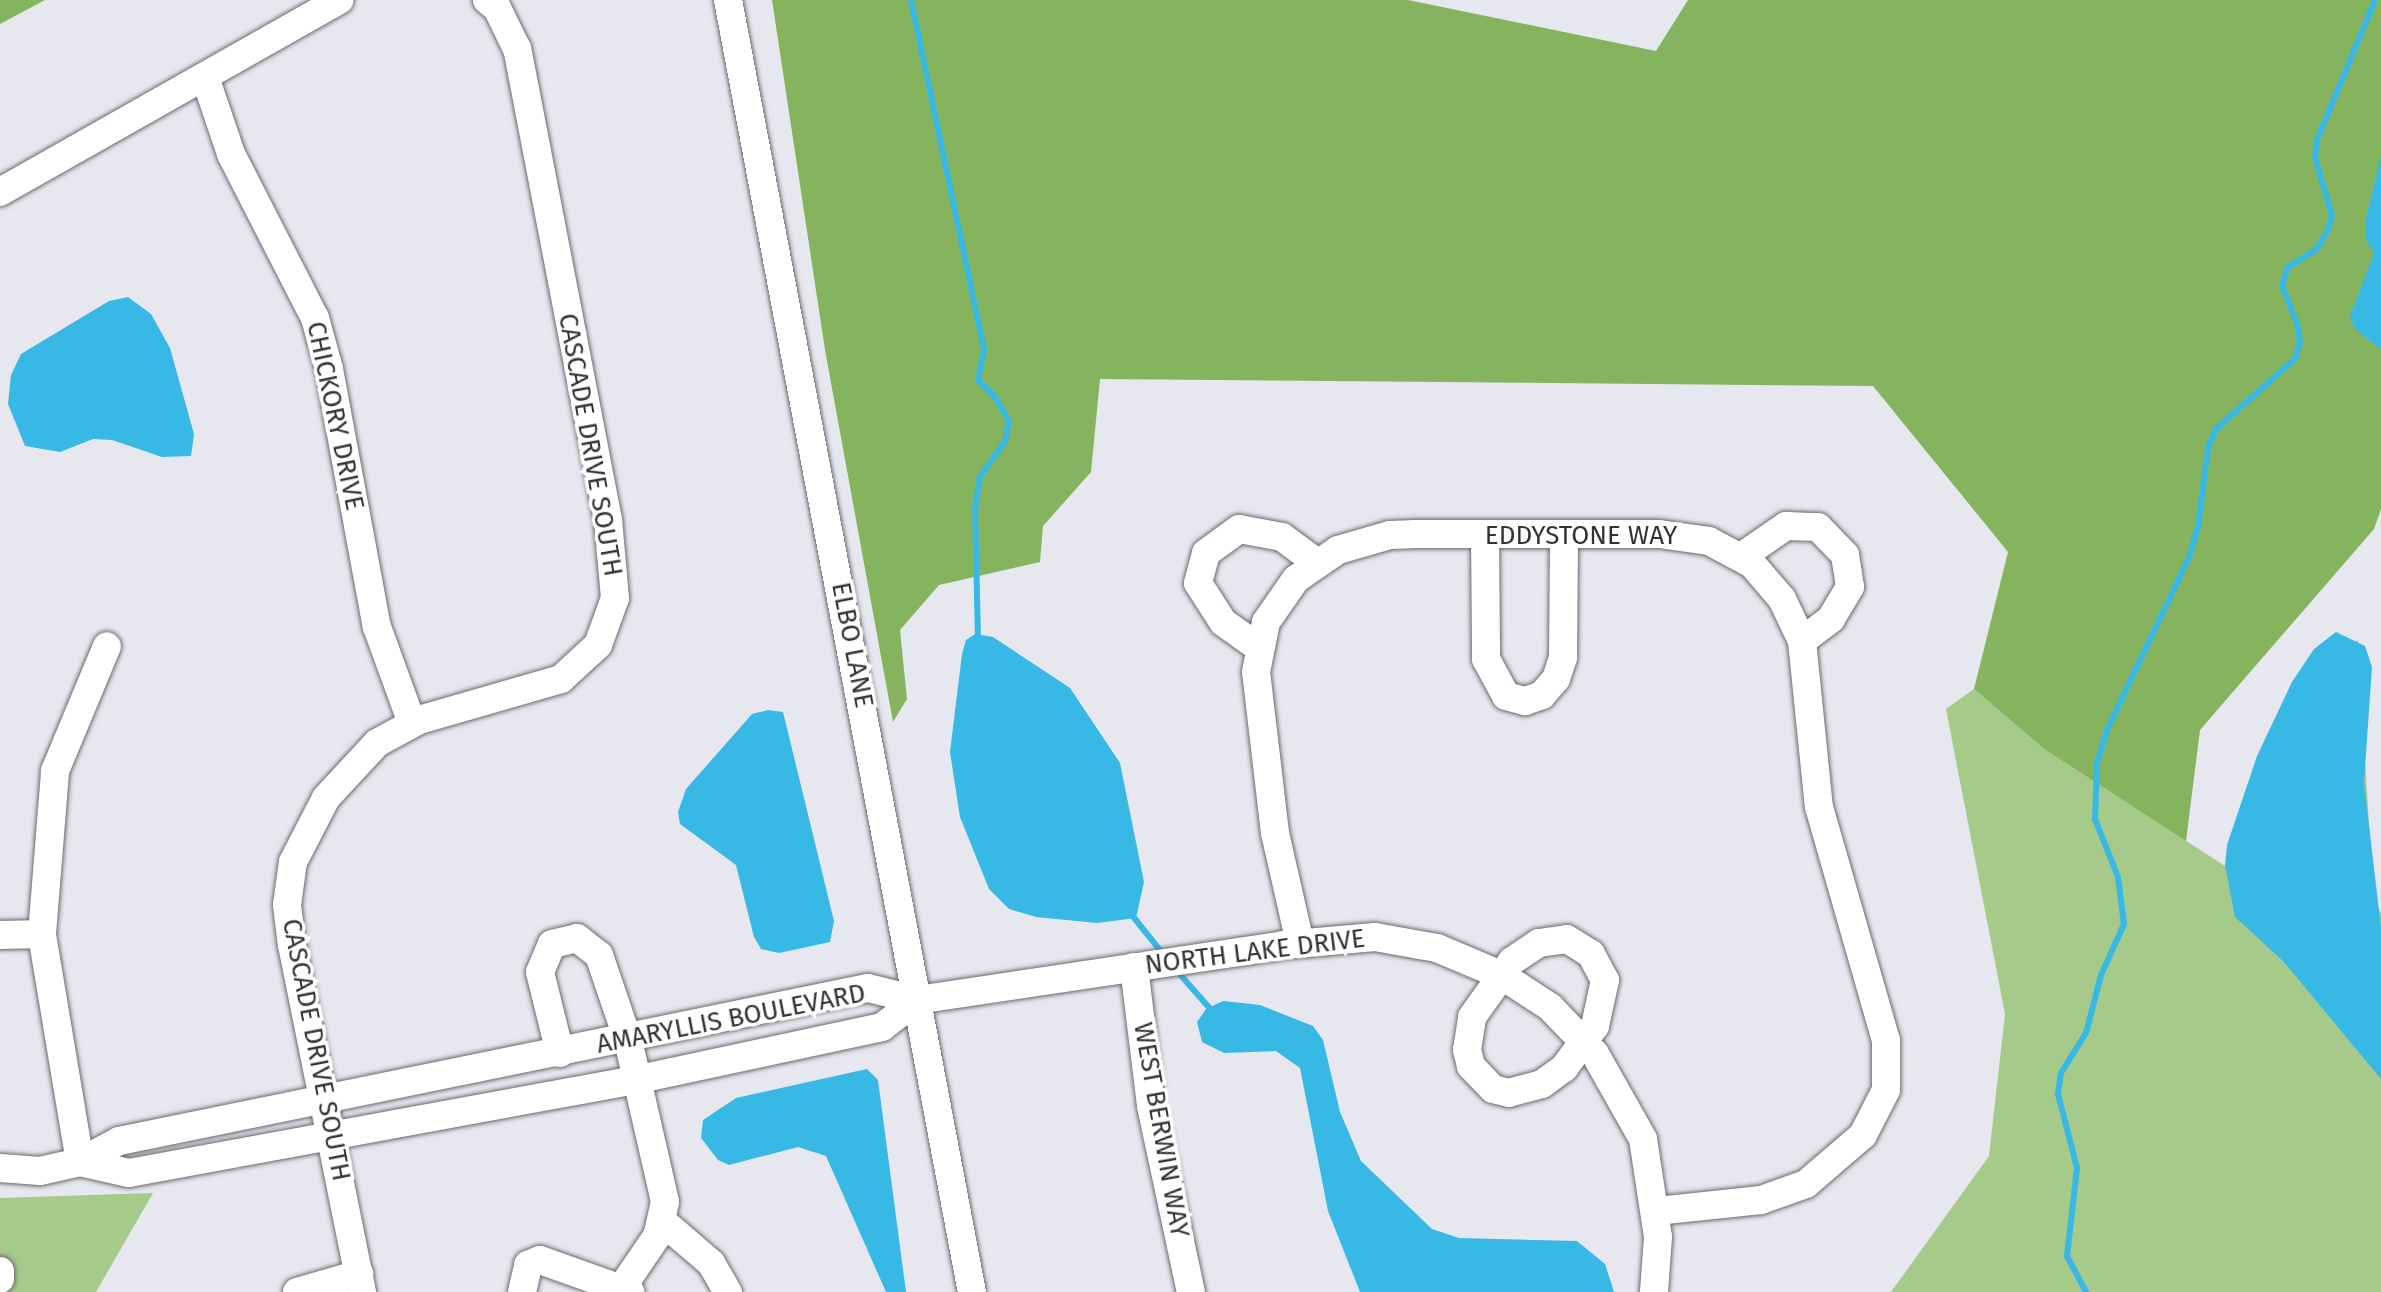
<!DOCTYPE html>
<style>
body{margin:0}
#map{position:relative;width:2381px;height:1292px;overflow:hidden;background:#e7e7ef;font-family:"Fira Sans",sans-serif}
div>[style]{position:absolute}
.green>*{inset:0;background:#a6ca8a}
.forest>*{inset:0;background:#86b45e}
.water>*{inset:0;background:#38b8e5}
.stream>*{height:6px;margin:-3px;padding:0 3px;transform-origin:3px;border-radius:3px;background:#38b8e5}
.roads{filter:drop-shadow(0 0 2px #6a6a71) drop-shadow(0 0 2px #6a6a71)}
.minor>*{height:28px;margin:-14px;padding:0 14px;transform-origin:14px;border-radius:14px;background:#fff}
span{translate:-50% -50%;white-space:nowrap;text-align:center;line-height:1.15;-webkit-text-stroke:7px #fff;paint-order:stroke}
.street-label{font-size:26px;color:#333336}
</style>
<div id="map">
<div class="green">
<div style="clip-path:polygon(2358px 640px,2373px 893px,2381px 914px,2381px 1292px,1891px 1292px,1989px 1156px,2005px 1014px,1946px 709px,1974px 689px,2044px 749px,2225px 866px,2292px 682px)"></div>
<div style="clip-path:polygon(153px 1193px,96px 1292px,0 1292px,0 1198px)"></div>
</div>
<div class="forest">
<div style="clip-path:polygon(0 0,45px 0,0 24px)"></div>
<div style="clip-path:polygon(772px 0,1408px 0,1656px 51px,1688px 0,2381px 0,2381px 509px,2374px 529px,2200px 730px,2186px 841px,2044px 749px,1974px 689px,2008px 552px,1873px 386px,1100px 379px,1091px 472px,1043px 526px,1040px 562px,939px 585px,900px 630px,907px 699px,893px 722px,825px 350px)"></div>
</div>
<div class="water">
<div style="clip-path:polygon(2381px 155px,2381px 350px,2355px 329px,2350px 316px,2374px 253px,2366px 240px,2366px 218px)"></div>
<div style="clip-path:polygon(128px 297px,151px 314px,170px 348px,194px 434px,191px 456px,162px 457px,112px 440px,93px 439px,60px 452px,25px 446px,8px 404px,11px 375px,21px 354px,109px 301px)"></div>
<div style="clip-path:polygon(2336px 632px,2365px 646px,2372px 667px,2364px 782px,2381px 928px,2381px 1079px,2283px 961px,2235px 917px,2225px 866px,2227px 845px,2257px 756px,2292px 682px,2314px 649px)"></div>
<div style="clip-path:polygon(975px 634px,993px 637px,1070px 688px,1120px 763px,1144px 882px,1136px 918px,1097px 923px,1036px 917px,1009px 909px,989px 889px,960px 817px,950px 752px,962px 654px,966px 640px)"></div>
<div style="clip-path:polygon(768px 710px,783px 712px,834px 921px,830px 942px,779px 953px,761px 949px,754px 937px,736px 865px,680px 824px,678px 812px,686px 789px,752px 714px)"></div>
<div style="clip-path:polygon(1223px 1001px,1260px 1005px,1313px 1026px,1323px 1040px,1340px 1112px,1361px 1161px,1432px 1229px,1459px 1238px,1577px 1241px,1605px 1264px,1614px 1292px,1360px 1292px,1328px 1211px,1300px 1068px,1276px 1051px,1224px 1053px,1202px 1042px,1197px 1022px,1206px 1009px)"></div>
<div style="clip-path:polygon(867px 1069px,878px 1080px,906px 1292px,886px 1292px,826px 1156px,798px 1147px,729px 1165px,718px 1160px,701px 1138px,703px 1120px,736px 1098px)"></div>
</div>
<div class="stream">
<div style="left:911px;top:0;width:358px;rotate:78.2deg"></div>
<div style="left:984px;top:350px;width:31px;rotate:101deg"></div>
<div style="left:978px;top:380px;width:24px;rotate:45deg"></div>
<div style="left:995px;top:397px;width:28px;rotate:60deg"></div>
<div style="left:1009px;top:421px;width:20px;rotate:101deg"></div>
<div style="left:1005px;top:441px;width:44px;rotate:124.8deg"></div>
<div style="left:980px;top:477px;width:30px;rotate:99deg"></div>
<div style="left:975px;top:507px;width:133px;rotate:88.7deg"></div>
<div style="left:1131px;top:914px;width:53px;rotate:51.2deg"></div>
<div style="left:1176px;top:970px;width:56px;rotate:48.6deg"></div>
<div style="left:2086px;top:1292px;width:41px;rotate:-117.8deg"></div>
<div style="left:2067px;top:1256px;width:89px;rotate:-83.5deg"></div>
<div style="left:2077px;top:1168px;width:76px;rotate:-104.4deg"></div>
<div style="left:2058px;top:1094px;width:21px;rotate:-82deg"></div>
<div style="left:2061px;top:1073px;width:47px;rotate:-58deg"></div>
<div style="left:2086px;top:1033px;width:60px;rotate:-75.5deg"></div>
<div style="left:2101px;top:975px;width:56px;rotate:-65.7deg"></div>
<div style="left:2124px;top:924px;width:47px;rotate:-97.3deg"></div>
<div style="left:2118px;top:877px;width:62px;rotate:-111.6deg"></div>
<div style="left:2095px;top:819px;width:56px;rotate:-88deg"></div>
<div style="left:2097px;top:763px;width:34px;rotate:-73deg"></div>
<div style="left:2107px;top:730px;width:194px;rotate:-64.6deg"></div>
<div style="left:2190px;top:555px;width:30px;rotate:-75deg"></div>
<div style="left:2198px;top:526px;width:79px;rotate:-82.7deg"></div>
<div style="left:2208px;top:448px;width:21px;rotate:-67deg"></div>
<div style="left:2216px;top:429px;width:106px;rotate:-41.5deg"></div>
<div style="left:2295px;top:359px;width:18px;rotate:-74deg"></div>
<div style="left:2300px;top:342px;width:18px;rotate:-99deg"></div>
<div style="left:2297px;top:324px;width:42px;rotate:-111deg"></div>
<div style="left:2282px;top:285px;width:19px;rotate:-72deg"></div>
<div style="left:2288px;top:267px;width:34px;rotate:-32deg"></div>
<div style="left:2317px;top:249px;width:20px;rotate:-60deg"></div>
<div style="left:2327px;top:232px;width:17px;rotate:-73deg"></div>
<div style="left:2332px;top:216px;width:61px;rotate:-106.1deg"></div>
<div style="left:2315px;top:157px;width:17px;rotate:-83deg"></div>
<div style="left:2317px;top:140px;width:152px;rotate:-67.5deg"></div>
</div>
<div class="roads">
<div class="minor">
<div style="left:728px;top:0;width:1315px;rotate:79.31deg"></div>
<div style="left:205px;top:77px;width:81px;rotate:71.3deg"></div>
<div style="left:231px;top:154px;width:184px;rotate:62.9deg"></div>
<div style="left:315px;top:318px;width:53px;rotate:74.6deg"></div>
<div style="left:329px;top:369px;width:262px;rotate:79.5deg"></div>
<div style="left:377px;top:627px;width:102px;rotate:70deg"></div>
<div style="left:0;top:192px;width:390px;rotate:-29.5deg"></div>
<div style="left:1485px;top:535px;width:124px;rotate:89.5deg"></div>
<div style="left:1486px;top:659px;width:42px;rotate:61.6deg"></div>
<div style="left:1506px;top:696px;width:20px;rotate:15deg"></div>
<div style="left:1525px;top:701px;width:18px;rotate:-19deg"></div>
<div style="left:1542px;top:695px;width:21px;rotate:-49deg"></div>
<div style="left:1556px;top:679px;width:22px;rotate:-72deg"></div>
<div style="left:1563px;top:658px;width:123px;rotate:-89.5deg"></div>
<div style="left:1741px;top:557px;width:55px;rotate:-34.6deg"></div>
<div style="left:1786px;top:526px;width:32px;rotate:2deg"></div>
<div style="left:1818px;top:527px;width:39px;rotate:46deg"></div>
<div style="left:1845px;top:555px;width:32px;rotate:81deg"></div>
<div style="left:1850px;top:587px;width:37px;rotate:121deg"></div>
<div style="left:1831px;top:619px;width:36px;rotate:143deg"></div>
<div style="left:1258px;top:647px;width:43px;rotate:-144.5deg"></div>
<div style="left:1223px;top:622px;width:46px;rotate:-122.7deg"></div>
<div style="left:1198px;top:583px;width:31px;rotate:-75deg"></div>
<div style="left:1206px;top:553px;width:41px;rotate:-36deg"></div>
<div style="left:1239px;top:529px;width:44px;rotate:10.5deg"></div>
<div style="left:1282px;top:537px;width:42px;rotate:36.3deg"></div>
<div style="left:0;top:935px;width:42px;rotate:-1.4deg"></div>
<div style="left:1567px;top:939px;width:28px;rotate:32deg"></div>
<div style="left:1591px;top:954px;width:30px;rotate:62deg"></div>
<div style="left:1605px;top:980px;width:47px;rotate:102.3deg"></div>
<div style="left:1595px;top:1026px;width:52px;rotate:126.4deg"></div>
<div style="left:1564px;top:1068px;width:27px;rotate:144deg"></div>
<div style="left:1542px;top:1084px;width:34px;rotate:165deg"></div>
<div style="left:1509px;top:1093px;width:16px;rotate:-166deg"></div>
<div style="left:1493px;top:1089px;width:32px;rotate:-134deg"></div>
<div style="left:1471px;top:1066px;width:16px;rotate:-104deg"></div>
<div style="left:1467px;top:1050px;width:33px;rotate:-81deg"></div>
<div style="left:1472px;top:1017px;width:69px;rotate:-54.5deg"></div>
<div style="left:1512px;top:961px;width:32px;rotate:-34deg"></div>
<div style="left:1539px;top:943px;width:28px;rotate:-8deg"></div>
<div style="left:1300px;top:943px;width:113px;rotate:-102.8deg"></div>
<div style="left:1275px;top:833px;width:162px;rotate:-96.7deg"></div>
<div style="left:1256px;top:672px;width:51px;rotate:-78.7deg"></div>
<div style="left:1266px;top:622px;width:52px;rotate:-55.1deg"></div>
<div style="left:1296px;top:579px;width:51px;rotate:-34.6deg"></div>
<div style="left:1338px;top:550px;width:54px;rotate:-16.1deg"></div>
<div style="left:1390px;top:535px;width:26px;rotate:-2deg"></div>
<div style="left:1416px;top:534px;width:243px"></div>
<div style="left:1659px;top:534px;width:50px;rotate:8deg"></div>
<div style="left:1709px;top:541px;width:49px;rotate:28.1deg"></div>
<div style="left:1752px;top:564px;width:46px;rotate:49.4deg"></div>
<div style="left:1782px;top:599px;width:47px;rotate:64.5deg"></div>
<div style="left:1802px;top:641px;width:167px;rotate:84.2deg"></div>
<div style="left:1819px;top:807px;width:242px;rotate:74deg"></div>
<div style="left:1886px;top:1040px;width:50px;rotate:90deg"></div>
<div style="left:1886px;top:1090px;width:51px;rotate:117.1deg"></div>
<div style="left:1863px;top:1135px;width:75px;rotate:139.3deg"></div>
<div style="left:1806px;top:1184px;width:48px;rotate:160.4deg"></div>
<div style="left:1761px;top:1200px;width:106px;rotate:174deg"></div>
<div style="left:1134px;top:967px;width:140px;rotate:83deg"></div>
<div style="left:1151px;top:1106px;width:190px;rotate:77.9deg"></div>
<div style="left:560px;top:1053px;width:83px;rotate:-103.9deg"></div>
<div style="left:540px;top:972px;width:30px;rotate:-67deg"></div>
<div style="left:552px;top:944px;width:26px;rotate:-13deg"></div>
<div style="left:577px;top:938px;width:28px;rotate:38deg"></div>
<div style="left:599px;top:955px;width:90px;rotate:71.2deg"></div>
<div style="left:628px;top:1040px;width:166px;rotate:77.1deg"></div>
<div style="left:665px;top:1202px;width:35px;rotate:103deg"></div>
<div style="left:657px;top:1236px;width:68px;rotate:124.2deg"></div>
<div style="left:80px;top:1162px;width:50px;rotate:12.7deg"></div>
<div style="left:129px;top:1173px;width:514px;rotate:-10.41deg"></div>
<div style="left:635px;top:1080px;width:253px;rotate:-12.1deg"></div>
<div style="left:882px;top:1027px;width:44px;rotate:-37.6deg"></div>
<div style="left:80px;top:1162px;width:231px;rotate:-99.5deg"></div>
<div style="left:42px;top:934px;width:164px;rotate:-85.4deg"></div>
<div style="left:55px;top:771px;width:135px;rotate:-67.4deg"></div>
<div style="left:0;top:1168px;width:40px;rotate:4.3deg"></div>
<div style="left:40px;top:1171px;width:41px;rotate:-12.7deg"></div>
<div style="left:80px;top:1162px;width:44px;rotate:-28.3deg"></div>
<div style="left:119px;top:1141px;width:764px;rotate:-11.55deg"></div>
<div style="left:868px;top:988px;width:50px;rotate:13.8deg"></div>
<div style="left:917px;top:1000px;width:370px;rotate:-8.5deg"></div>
<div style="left:1283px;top:945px;width:92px;rotate:-5deg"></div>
<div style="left:1375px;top:937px;width:63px;rotate:10.1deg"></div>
<div style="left:1437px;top:948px;width:69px;rotate:22.9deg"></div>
<div style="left:1501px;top:975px;width:59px;rotate:33.1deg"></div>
<div style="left:1550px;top:1007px;width:65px;rotate:46.2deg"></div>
<div style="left:1595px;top:1054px;width:98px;rotate:60.5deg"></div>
<div style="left:1643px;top:1139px;width:99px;rotate:81.3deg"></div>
<div style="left:1658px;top:1237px;width:55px;rotate:94.2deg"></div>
<div style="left:662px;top:1221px;width:65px;rotate:40.6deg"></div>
<div style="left:711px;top:1263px;width:34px;rotate:60deg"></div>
<div style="left:0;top:1271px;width:8px;rotate:90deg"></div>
<div style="left:297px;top:1292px;width:65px;rotate:-16.2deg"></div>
<div style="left:362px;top:1292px;width:353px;rotate:-101.4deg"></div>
<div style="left:292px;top:946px;width:41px;rotate:-97deg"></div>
<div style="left:287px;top:905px;width:43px;rotate:-82.1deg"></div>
<div style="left:293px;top:862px;width:72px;rotate:-62.7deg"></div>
<div style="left:326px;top:798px;width:75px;rotate:-47.2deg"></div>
<div style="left:377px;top:743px;width:48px;rotate:-28.7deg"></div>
<div style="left:419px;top:720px;width:148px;rotate:-16.1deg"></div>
<div style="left:561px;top:679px;width:50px;rotate:-42.6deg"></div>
<div style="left:598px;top:645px;width:50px;rotate:-70.1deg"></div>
<div style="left:615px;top:598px;width:78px;rotate:-95.1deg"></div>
<div style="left:608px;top:520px;width:480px;rotate:-100.9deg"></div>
<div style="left:517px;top:49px;width:46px;rotate:-116deg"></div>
<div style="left:497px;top:8px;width:13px;rotate:-141deg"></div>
<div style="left:522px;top:1292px;width:28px;rotate:-77deg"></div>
<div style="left:528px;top:1265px;width:13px;rotate:-23deg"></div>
<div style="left:540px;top:1260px;width:96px;rotate:19.6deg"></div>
</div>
</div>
<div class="street-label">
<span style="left:335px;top:416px;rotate:78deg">CHICKORY DRIVE</span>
<span style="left:590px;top:445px;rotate:80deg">CASCADE DRIVE SOUTH</span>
<span style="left:1581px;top:536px">EDDYSTONE WAY</span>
<span style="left:852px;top:645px;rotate:79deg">ELBO LANE</span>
<span style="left:1255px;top:952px;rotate:-7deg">NORTH LAKE DRIVE</span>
<span style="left:731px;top:1019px;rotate:-11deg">AMARYLLIS BOULEVARD</span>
<span style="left:316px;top:1050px;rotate:79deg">CASCADE DRIVE SOUTH</span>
<span style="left:1161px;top:1130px;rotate:80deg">WEST BERWIN WAY</span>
</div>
</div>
